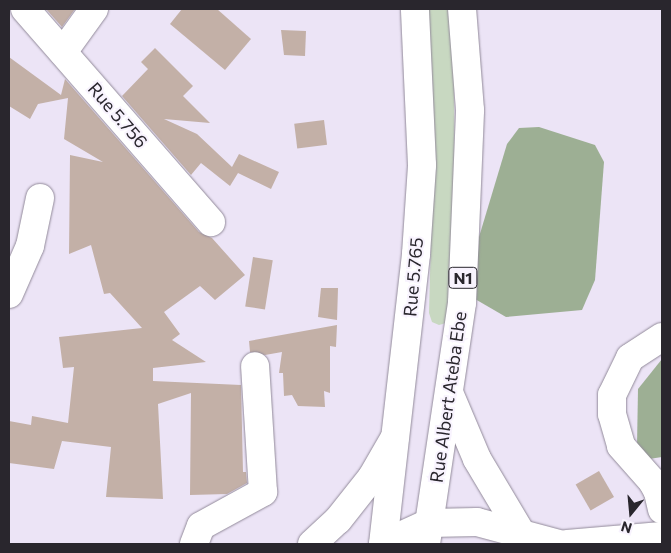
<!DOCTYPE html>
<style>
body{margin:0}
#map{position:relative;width:671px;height:553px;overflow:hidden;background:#ece4f6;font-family:Commissioner,sans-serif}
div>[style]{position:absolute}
.green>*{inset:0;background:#c8d8c1}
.forest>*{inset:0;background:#9daf94}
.building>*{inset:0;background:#c3b0a7;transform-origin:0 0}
.roads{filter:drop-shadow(0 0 1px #928a9a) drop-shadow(0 0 1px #928a9a)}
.minor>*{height:28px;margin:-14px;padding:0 14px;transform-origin:14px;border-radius:14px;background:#fff}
.major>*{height:28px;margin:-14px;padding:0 14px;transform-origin:14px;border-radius:14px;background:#fff}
.highway>*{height:28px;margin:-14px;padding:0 14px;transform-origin:14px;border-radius:14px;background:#fff}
span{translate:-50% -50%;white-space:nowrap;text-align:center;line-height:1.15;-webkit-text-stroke:4px #f8f3fe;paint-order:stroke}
.shield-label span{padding:1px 4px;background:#f8f3fe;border:1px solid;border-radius:4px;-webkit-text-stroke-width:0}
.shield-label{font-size:16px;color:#29262d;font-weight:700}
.street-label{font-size:18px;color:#29262d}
.frame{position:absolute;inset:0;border:10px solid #29262d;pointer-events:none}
.north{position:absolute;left:606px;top:488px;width:50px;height:50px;-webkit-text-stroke:4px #f8f3fe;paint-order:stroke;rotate:197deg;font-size:14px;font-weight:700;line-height:20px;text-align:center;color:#29262d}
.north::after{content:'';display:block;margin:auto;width:18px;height:22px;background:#29262d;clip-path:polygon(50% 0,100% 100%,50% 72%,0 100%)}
</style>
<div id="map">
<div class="green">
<div style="clip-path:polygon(425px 9px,448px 9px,454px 66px,455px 199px,452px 312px,446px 323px,439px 325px,432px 322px,429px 313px,433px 163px,432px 69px)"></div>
</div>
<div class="forest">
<div style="clip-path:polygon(539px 127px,595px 145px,604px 162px,595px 280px,582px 310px,506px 317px,475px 299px,479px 237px,507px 144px,519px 128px)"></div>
<div style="clip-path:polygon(662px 359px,662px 457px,649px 459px,637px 446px,638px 389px)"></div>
</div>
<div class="building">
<div style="clip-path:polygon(46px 9px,75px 9px,62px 27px)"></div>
<div style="clip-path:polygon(182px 9px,217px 9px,251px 39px,225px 70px,170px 24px)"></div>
<div style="clip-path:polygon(281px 30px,306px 31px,305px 56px,284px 55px)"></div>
<div style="clip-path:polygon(155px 48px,193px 86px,183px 96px,210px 123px,164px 119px,197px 134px,232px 167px,239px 154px,279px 172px,271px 189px,238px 173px,230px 186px,201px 163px,191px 175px,122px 96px,148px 69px,141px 62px)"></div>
<div style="clip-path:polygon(9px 57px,61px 95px,65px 79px,199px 232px,212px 238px,245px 275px,215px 300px,200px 286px,164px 312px,180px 334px,172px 340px,206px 362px,153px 368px,153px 381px,241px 385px,243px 472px,246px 472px,247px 483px,227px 494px,190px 495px,191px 393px,158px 404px,163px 499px,106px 497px,111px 447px,62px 441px,54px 469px,9px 463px,9px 421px,31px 425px,32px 416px,68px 423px,74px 367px,63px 368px,59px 337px,142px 328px,110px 293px,104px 294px,91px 245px,69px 254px,70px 155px,103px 162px,64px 139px,68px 98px,38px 104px,30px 119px,9px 106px)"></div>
<div style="left:324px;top:120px;width:25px;height:30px;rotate:83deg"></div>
<div style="left:253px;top:257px;width:20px;height:50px;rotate:9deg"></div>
<div style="clip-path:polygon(321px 288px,338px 288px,337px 320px,318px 317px)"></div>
<div style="clip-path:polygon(337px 325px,336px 347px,330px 346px,330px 393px,324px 391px,325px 407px,298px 406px,292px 395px,284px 396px,283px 373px,279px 373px,282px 352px,265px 355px,250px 352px,249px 341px)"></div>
<div style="left:599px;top:471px;width:30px;height:27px;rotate:60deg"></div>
</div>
<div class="roads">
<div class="minor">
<div style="left:25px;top:9px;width:283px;rotate:48.9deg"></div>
<div style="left:63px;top:52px;width:53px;rotate:-54.2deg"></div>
<div style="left:9px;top:294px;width:52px;rotate:-66.4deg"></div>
<div style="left:30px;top:246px;width:49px;rotate:-78.2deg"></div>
<div style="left:662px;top:337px;width:38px;rotate:147deg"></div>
<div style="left:630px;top:358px;width:41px;rotate:115.9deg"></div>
<div style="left:612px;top:395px;width:19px;rotate:90deg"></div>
<div style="left:612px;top:414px;width:33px;rotate:74deg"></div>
<div style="left:621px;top:446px;width:47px;rotate:48.5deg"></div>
<div style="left:652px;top:481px;width:13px;rotate:61deg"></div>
<div style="left:658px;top:492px;width:18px;rotate:77deg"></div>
<div style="left:429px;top:523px;width:48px;rotate:-1.2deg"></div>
<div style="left:477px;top:522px;width:85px;rotate:15deg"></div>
<div style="left:194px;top:544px;width:19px;rotate:-69deg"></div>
<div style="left:201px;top:526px;width:71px;rotate:-28.7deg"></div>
<div style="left:263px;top:492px;width:126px;rotate:-93.6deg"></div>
<div style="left:567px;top:544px;width:95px;rotate:-4.8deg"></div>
</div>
<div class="major">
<div style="left:312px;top:544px;width:35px;rotate:-43deg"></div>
<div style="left:338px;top:520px;width:55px;rotate:-51.7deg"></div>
<div style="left:372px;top:477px;width:46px;rotate:-60.1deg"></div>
<div style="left:383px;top:544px;width:51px;rotate:-24.5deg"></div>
</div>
<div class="highway">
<div style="left:450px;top:395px;width:69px;rotate:67.1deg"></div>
<div style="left:477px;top:459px;width:84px;rotate:59.2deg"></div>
<div style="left:383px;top:544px;width:292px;rotate:-83.5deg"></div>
<div style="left:416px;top:254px;width:89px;rotate:-86.1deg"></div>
<div style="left:422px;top:165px;width:156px;rotate:-92.6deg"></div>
<div style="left:426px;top:544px;width:244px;rotate:-81.5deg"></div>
<div style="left:462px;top:303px;width:193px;rotate:-87.6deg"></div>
<div style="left:470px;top:110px;width:101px;rotate:-94.5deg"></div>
</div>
</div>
<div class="shield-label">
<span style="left:463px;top:278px">N1</span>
</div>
<div class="street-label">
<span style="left:118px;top:115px;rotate:49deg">Rue 5.756</span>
<span style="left:413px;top:277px;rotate:-85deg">Rue 5.765</span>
<span style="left:448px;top:397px;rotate:-82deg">Rue Albert Ateba Ebe</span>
</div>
<div class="frame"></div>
<div class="north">N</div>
</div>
